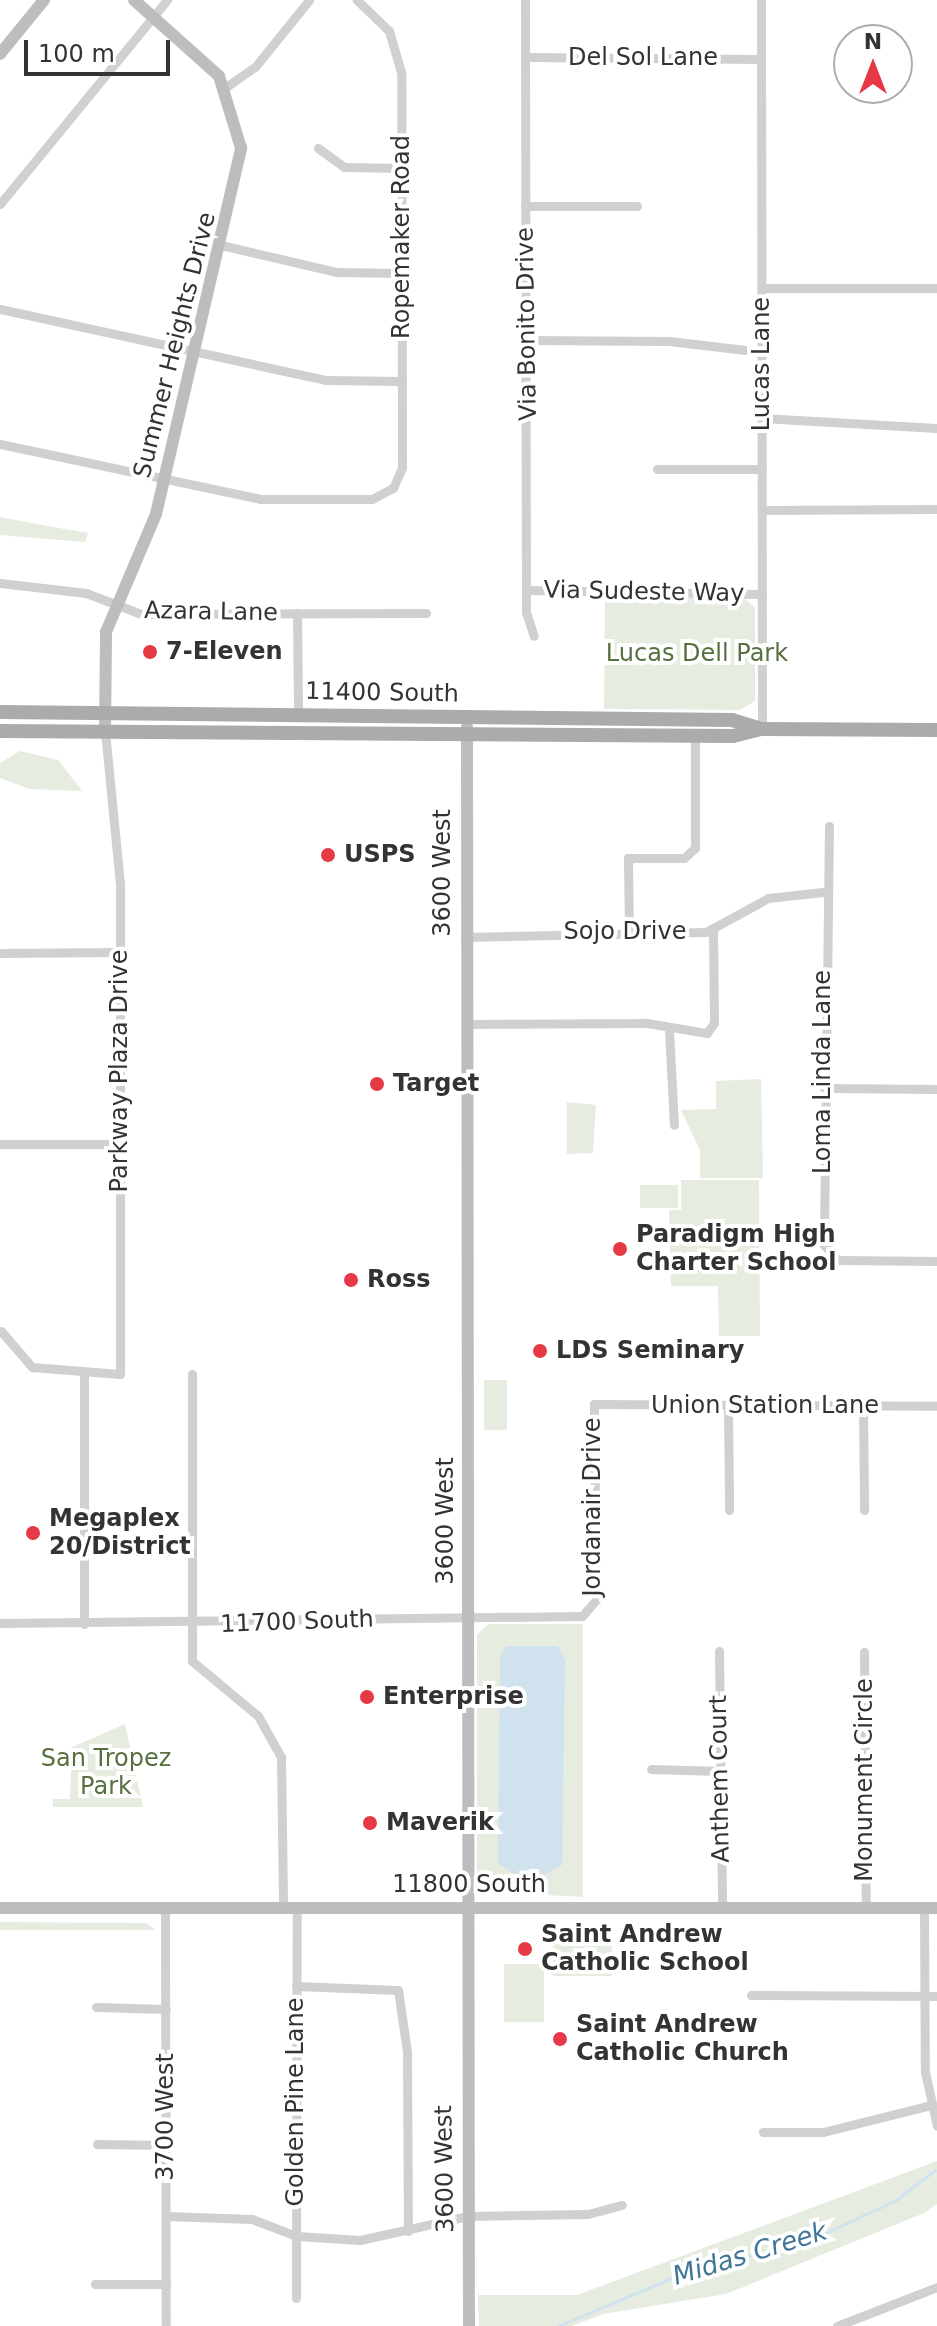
<!DOCTYPE html>
<style>
body{margin:0}
#map{position:relative;width:937px;height:2326px;overflow:hidden;background:#fff;font-family:"DejaVu Sans",sans-serif}
div>[style]{position:absolute}
.green>*{inset:0;background:#e6ecdf;transform-origin:0 0}
.water>*{inset:0;background:#cfe2ee}
.stream>*{height:3px;margin:-1.5px;padding:0 1.5px;transform-origin:1.5px;border-radius:1.5px;background:#cfe2ee}
.street>*{height:9px;margin:-4.5px;padding:0 4.5px;transform-origin:4.5px;border-radius:4.5px;background:#d0d0d0}
.secondary>*{height:12px;margin:-6px;padding:0 6px;transform-origin:6px;border-radius:6px;background:#bdbdbd}
.primary>*{height:14px;margin:-7px;padding:0 7px;transform-origin:7px;border-radius:7px;background:#ababab}
.dots>*{width:22px;height:22px;translate:-50% -50%;box-sizing:border-box;border:4px solid #fff;border-radius:50%}
span{translate:-50% -50%;white-space:nowrap;text-align:center;line-height:1.15;-webkit-text-stroke:8px #fff;paint-order:stroke}
.street-label{font-size:24px;color:#333}
.poi-label{font-size:24px;color:#333;font-weight:700}
.left{translate:0 -50%;text-align:left}
.park-label{font-size:24px;color:#56703f}
.water-label{font-size:26px;color:#3f7597;font-style:italic}
.north{position:absolute;left:833px;top:24px;width:80px;height:80px;box-sizing:border-box;background:#fff;border:2px solid #adadad;border-radius:50%;rotate:0deg;font-size:22px;font-weight:700;line-height:32px;text-align:center;color:#333}
.north::after{content:'';display:block;margin:auto;width:28px;height:36px;background:#e63946;clip-path:polygon(50% 0,100% 100%,50% 72%,0 100%)}
.scale{position:absolute;left:24px;top:40px;width:146px;height:36px;box-sizing:border-box;border:4px solid #333;border-top:0;padding-left:10px;font-size:24px;line-height:28px;white-space:nowrap;color:#333;-webkit-text-stroke:6px #fff;paint-order:stroke}
</style>
<div id="map">
<div class="green">
<div style="clip-path:polygon(0 517px,53px 527px,88px 533px,85px 542px,0 535px)"></div>
<div style="clip-path:polygon(605px 596px,746px 599px,755px 608px,755px 701px,740px 710px,604px 709px)"></div>
<div style="clip-path:polygon(20px 751px,58px 760px,82px 791px,29px 789px,0 778px,0 763px)"></div>
<div style="clip-path:polygon(761px 1079px,763px 1178px,700px 1178px,700px 1150px,681px 1110px,716px 1109px,716px 1081px)"></div>
<div style="clip-path:polygon(567px 1102px,596px 1105px,593px 1153px,567px 1154px)"></div>
<div style="clip-path:polygon(681px 1180px,759px 1180px,760px 1336px,719px 1336px,718px 1286px,671px 1286px,669px 1210px,681px 1210px)"></div>
<div style="left:640px;top:1185px;width:38px;height:23px"></div>
<div style="left:484px;top:1380px;width:23px;height:50px"></div>
<div style="clip-path:polygon(488px 1624px,583px 1624px,583px 1897px,491px 1892px,477px 1881px,477px 1635px)"></div>
<div style="clip-path:polygon(125px 1724px,143px 1807px,53px 1807px,53px 1799px,70px 1799px,71px 1773px,71px 1760px,54px 1755px)"></div>
<div style="clip-path:polygon(0 1922px,146px 1923px,156px 1930px,0 1930px)"></div>
<div style="left:553px;top:1940px;width:59px;height:36px"></div>
<div style="left:504px;top:1964px;width:40px;height:58px"></div>
<div style="clip-path:polygon(937px 2161px,937px 2204px,924px 2213px,726px 2294px,603px 2314px,572px 2326px,479px 2326px,478px 2295px,577px 2295px)"></div>
</div>
<div class="water">
<div style="clip-path:polygon(506px 1646px,558px 1646px,565px 1660px,562px 1865px,543px 1876px,516px 1875px,498px 1863px,500px 1657px)"></div>
</div>
<div class="stream">
<div style="left:558px;top:2326px;width:147px;rotate:-22.9deg"></div>
<div style="left:693px;top:2269px;width:112px;rotate:-12.9deg"></div>
<div style="left:802px;top:2244px;width:104px;rotate:-25.1deg"></div>
<div style="left:896px;top:2200px;width:49px;rotate:-37.6deg"></div>
</div>
<div class="street">
<div style="left:525px;top:0;width:612px;rotate:89.91deg"></div>
<div style="left:526px;top:612px;width:25px;rotate:72deg"></div>
<div style="left:761px;top:0;width:729px;rotate:89.92deg"></div>
<div style="left:525px;top:57px;width:236px;rotate:0.5deg"></div>
<div style="left:226px;top:87px;width:35px;rotate:-35deg"></div>
<div style="left:255px;top:67px;width:86px;rotate:-51.1deg"></div>
<div style="left:318px;top:148px;width:32px;rotate:36deg"></div>
<div style="left:344px;top:167px;width:58px;rotate:1deg"></div>
<div style="left:0;top:204px;width:264px;rotate:-50.7deg"></div>
<div style="left:525px;top:206px;width:112px"></div>
<div style="left:221px;top:245px;width:118px;rotate:13.2deg"></div>
<div style="left:336px;top:272px;width:66px;rotate:0.9deg"></div>
<div style="left:762px;top:288px;width:175px"></div>
<div style="left:0;top:309px;width:333px;rotate:12.3deg"></div>
<div style="left:325px;top:380px;width:77px;rotate:0.7deg"></div>
<div style="left:526px;top:340px;width:143px;rotate:0.4deg"></div>
<div style="left:669px;top:341px;width:94px;rotate:6.7deg"></div>
<div style="left:762px;top:418px;width:175px;rotate:3.3deg"></div>
<div style="left:0;top:444px;width:266px;rotate:11.9deg"></div>
<div style="left:260px;top:499px;width:112px"></div>
<div style="left:372px;top:499px;width:24px;rotate:-28deg"></div>
<div style="left:393px;top:488px;width:22px;rotate:-66deg"></div>
<div style="left:402px;top:468px;width:396px;rotate:-90.1deg"></div>
<div style="left:401px;top:72px;width:43px;rotate:-106.3deg"></div>
<div style="left:389px;top:31px;width:45px;rotate:-135.9deg"></div>
<div style="left:657px;top:469px;width:105px"></div>
<div style="left:762px;top:510px;width:175px;rotate:-0.3deg"></div>
<div style="left:0;top:583px;width:87px;rotate:6.6deg"></div>
<div style="left:86px;top:593px;width:59px;rotate:20.9deg"></div>
<div style="left:141px;top:614px;width:285px;rotate:-0.2deg"></div>
<div style="left:526px;top:590px;width:236px;rotate:1deg"></div>
<div style="left:297px;top:613px;width:101px;rotate:89.4deg"></div>
<div style="left:829px;top:826px;width:419px;rotate:90.7deg"></div>
<div style="left:824px;top:1245px;width:21px;rotate:47deg"></div>
<div style="left:838px;top:1260px;width:99px;rotate:0.6deg"></div>
<div style="left:629px;top:932px;width:74px;rotate:-90.8deg"></div>
<div style="left:628px;top:858px;width:56px"></div>
<div style="left:684px;top:858px;width:15px;rotate:-42deg"></div>
<div style="left:695px;top:848px;width:113px;rotate:-90deg"></div>
<div style="left:465px;top:937px;width:241px;rotate:-1.2deg"></div>
<div style="left:706px;top:932px;width:71px;rotate:-28.7deg"></div>
<div style="left:768px;top:898px;width:55px;rotate:-6.2deg"></div>
<div style="left:0;top:953px;width:120px;rotate:-0.5deg"></div>
<div style="left:465px;top:1024px;width:182px;rotate:-0.3deg"></div>
<div style="left:647px;top:1023px;width:61px;rotate:9.5deg"></div>
<div style="left:707px;top:1033px;width:12px;rotate:-55deg"></div>
<div style="left:714px;top:1023px;width:94px;rotate:-90.6deg"></div>
<div style="left:669px;top:1030px;width:95px;rotate:87deg"></div>
<div style="left:824px;top:1088px;width:113px;rotate:0.5deg"></div>
<div style="left:0;top:1144px;width:120px"></div>
<div style="left:1px;top:1331px;width:48px;rotate:49.3deg"></div>
<div style="left:32px;top:1367px;width:88px;rotate:4.5deg"></div>
<div style="left:120px;top:1374px;width:490px;rotate:-90deg"></div>
<div style="left:120px;top:884px;width:153px;rotate:-95.6deg"></div>
<div style="left:192px;top:1374px;width:287px;rotate:90deg"></div>
<div style="left:192px;top:1661px;width:86px;rotate:39.8deg"></div>
<div style="left:258px;top:1716px;width:47px;rotate:60.7deg"></div>
<div style="left:281px;top:1757px;width:150px;rotate:89.2deg"></div>
<div style="left:84px;top:1375px;width:249px;rotate:90deg"></div>
<div style="left:728px;top:1406px;width:104px;rotate:89.4deg"></div>
<div style="left:863px;top:1407px;width:103px;rotate:89.4deg"></div>
<div style="left:0;top:1623px;width:582px;rotate:-0.69deg"></div>
<div style="left:582px;top:1616px;width:21px;rotate:-49deg"></div>
<div style="left:596px;top:1600px;width:196px;rotate:-90.6deg"></div>
<div style="left:594px;top:1404px;width:343px;rotate:0.3deg"></div>
<div style="left:719px;top:1651px;width:256px;rotate:89.3deg"></div>
<div style="left:864px;top:1652px;width:256px;rotate:89.6deg"></div>
<div style="left:651px;top:1769px;width:69px;rotate:1.7deg"></div>
<div style="left:165px;top:1908px;width:418px;rotate:89.9deg"></div>
<div style="left:924px;top:1908px;width:164px;rotate:89.7deg"></div>
<div style="left:925px;top:2072px;width:55px;rotate:77.5deg"></div>
<div style="left:296px;top:1986px;width:102px;rotate:2.2deg"></div>
<div style="left:398px;top:1990px;width:63px;rotate:81.7deg"></div>
<div style="left:407px;top:2052px;width:179px;rotate:89.7deg"></div>
<div style="left:751px;top:1995px;width:186px;rotate:0.3deg"></div>
<div style="left:96px;top:2007px;width:70px;rotate:1.6deg"></div>
<div style="left:763px;top:2132px;width:60px"></div>
<div style="left:823px;top:2132px;width:111px;rotate:-14deg"></div>
<div style="left:97px;top:2144px;width:68px;rotate:0.8deg"></div>
<div style="left:166px;top:2216px;width:86px;rotate:2deg"></div>
<div style="left:252px;top:2219px;width:47px;rotate:21.1deg"></div>
<div style="left:296px;top:2236px;width:64px;rotate:3.6deg"></div>
<div style="left:360px;top:2240px;width:111px;rotate:-12.5deg"></div>
<div style="left:468px;top:2216px;width:120px;rotate:-1deg"></div>
<div style="left:588px;top:2214px;width:35px;rotate:-15deg"></div>
<div style="left:95px;top:2284px;width:71px"></div>
<div style="left:296px;top:2298px;width:391px;rotate:-89.9deg"></div>
<div style="left:837px;top:2326px;width:107px;rotate:-21.3deg"></div>
</div>
<div class="secondary">
<div style="left:0;top:54px;width:70px;rotate:-50.8deg"></div>
<div style="left:467px;top:727px;width:1599px;rotate:89.93deg"></div>
<div style="left:105px;top:732px;width:100px;rotate:-89.4deg"></div>
<div style="left:106px;top:632px;width:128px;rotate:-67deg"></div>
<div style="left:156px;top:514px;width:376px;rotate:-76.9deg"></div>
<div style="left:241px;top:148px;width:75px;rotate:-107deg"></div>
<div style="left:219px;top:76px;width:114px;rotate:-138.2deg"></div>
<div style="left:0;top:1908px;width:937px"></div>
</div>
<div class="primary">
<div style="left:0;top:712px;width:732px;rotate:0.63deg"></div>
<div style="left:732px;top:720px;width:30px;rotate:17deg"></div>
<div style="left:0;top:731px;width:733px;rotate:0.39deg"></div>
<div style="left:733px;top:736px;width:30px;rotate:-14deg"></div>
<div style="left:762px;top:729px;width:175px;rotate:0.3deg"></div>
</div>
<div class="dots">
<div style="left:150px;top:652px;background:#e63946"></div>
<div style="left:328px;top:855px;background:#e63946"></div>
<div style="left:377px;top:1084px;background:#e63946"></div>
<div style="left:620px;top:1249px;background:#e63946"></div>
<div style="left:351px;top:1280px;background:#e63946"></div>
<div style="left:540px;top:1351px;background:#e63946"></div>
<div style="left:33px;top:1533px;background:#e63946"></div>
<div style="left:367px;top:1697px;background:#e63946"></div>
<div style="left:370px;top:1823px;background:#e63946"></div>
<div style="left:525px;top:1949px;background:#e63946"></div>
<div style="left:560px;top:2039px;background:#e63946"></div>
</div>
<div class="street-label">
<span style="left:643px;top:58px">Del Sol Lane</span>
<span style="left:402px;top:237px;rotate:-90deg">Ropemaker Road</span>
<span style="left:527px;top:324px;rotate:-91deg">Via Bonito Drive</span>
<span style="left:175px;top:345px;rotate:-76deg">Summer Heights Drive</span>
<span style="left:762px;top:364px;rotate:-90deg">Lucas Lane</span>
<span style="left:644px;top:592px;rotate:1deg">Via Sudeste Way</span>
<span style="left:211px;top:612px;rotate:1deg">Azara Lane</span>
<span style="left:382px;top:693px;rotate:1deg">11400 South</span>
<span style="left:443px;top:873px;rotate:-90deg">3600 West</span>
<span style="left:625px;top:932px">Sojo Drive</span>
<span style="left:120px;top:1071px;rotate:-90deg">Parkway Plaza Drive</span>
<span style="left:823px;top:1072px;rotate:-90deg">Loma Linda Lane</span>
<span style="left:765px;top:1406px">Union Station Lane</span>
<span style="left:593px;top:1507px;rotate:-90deg">Jordanair Drive</span>
<span style="left:446px;top:1521px;rotate:-90deg">3600 West</span>
<span style="left:297px;top:1622px;rotate:-2deg">11700 South</span>
<span style="left:720px;top:1779px;rotate:-91deg">Anthem Court</span>
<span style="left:865px;top:1780px;rotate:-90deg">Monument Circle</span>
<span style="left:469px;top:1885px">11800 South</span>
<span style="left:296px;top:2102px;rotate:-90deg">Golden Pine Lane</span>
<span style="left:166px;top:2117px;rotate:-90deg">3700 West</span>
<span style="left:445px;top:2169px;rotate:-91deg">3600 West</span>
</div>
<div class="poi-label">
<span class="left" style="left:166px;top:652px">7-Eleven</span>
<span class="left" style="left:344px;top:855px">USPS</span>
<span class="left" style="left:393px;top:1084px">Target</span>
<span class="left" style="left:636px;top:1249px">Paradigm High<br>Charter School</span>
<span class="left" style="left:367px;top:1280px">Ross</span>
<span class="left" style="left:556px;top:1351px">LDS Seminary</span>
<span class="left" style="left:49px;top:1533px">Megaplex<br>20/District</span>
<span class="left" style="left:383px;top:1697px">Enterprise</span>
<span class="left" style="left:386px;top:1823px">Maverik</span>
<span class="left" style="left:541px;top:1949px">Saint Andrew<br>Catholic School</span>
<span class="left" style="left:576px;top:2039px">Saint Andrew<br>Catholic Church</span>
</div>
<div class="park-label">
<span style="left:697px;top:654px">Lucas Dell Park</span>
<span style="left:106px;top:1773px">San Tropez<br>Park</span>
</div>
<div class="water-label">
<span style="left:750px;top:2254px;rotate:-17deg">Midas Creek</span>
</div>
<div class="north">N</div>
<div class="scale">100 m</div>
</div>
